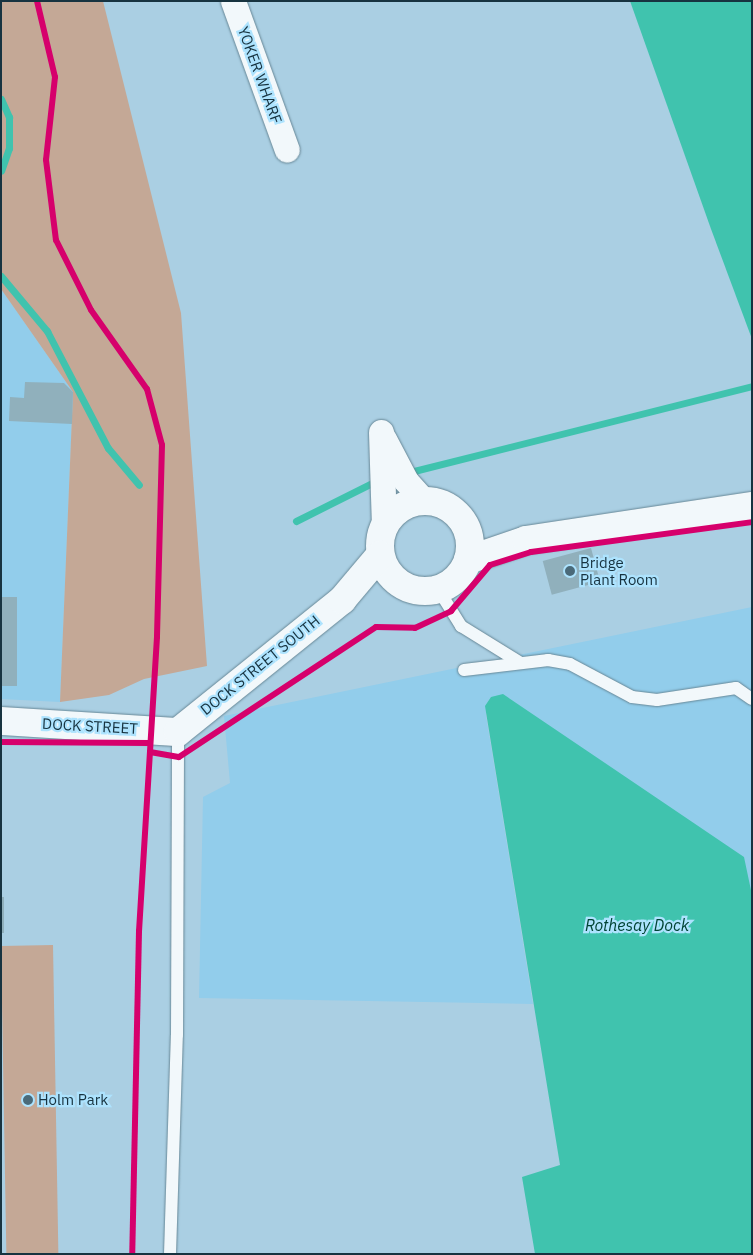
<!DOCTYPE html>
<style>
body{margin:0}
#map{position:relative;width:753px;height:1255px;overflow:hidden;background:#aacfe3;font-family:"IBM Plex Sans",sans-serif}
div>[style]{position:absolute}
.built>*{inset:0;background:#92cdeb}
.green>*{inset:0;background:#c4a896;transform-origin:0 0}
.water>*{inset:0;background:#40c3ae}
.stream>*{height:7px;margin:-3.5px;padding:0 3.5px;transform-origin:3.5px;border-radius:3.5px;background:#40c3ae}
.building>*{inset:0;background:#90b0bc;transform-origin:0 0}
.roads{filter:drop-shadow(0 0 1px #678796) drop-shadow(0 0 1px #678796)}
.lane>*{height:12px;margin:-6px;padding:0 6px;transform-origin:6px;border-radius:6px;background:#f2f8fb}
.street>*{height:25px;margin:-12.5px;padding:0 12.5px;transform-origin:12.5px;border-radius:12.5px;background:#f2f8fb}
.secondary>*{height:28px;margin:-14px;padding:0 14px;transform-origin:14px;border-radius:14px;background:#f2f8fb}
.secondary>.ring{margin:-14px;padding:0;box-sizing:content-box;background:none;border:28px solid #f2f8fb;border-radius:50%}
.cycleway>*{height:6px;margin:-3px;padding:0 3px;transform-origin:3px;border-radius:3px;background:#d6006c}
.dots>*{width:14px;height:14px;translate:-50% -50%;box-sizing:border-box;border:2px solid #ade3fe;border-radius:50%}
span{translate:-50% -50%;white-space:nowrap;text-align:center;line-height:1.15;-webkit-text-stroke:4.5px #ade3fe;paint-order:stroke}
.street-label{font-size:15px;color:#173340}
.poi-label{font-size:15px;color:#173340}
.left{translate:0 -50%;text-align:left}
.water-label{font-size:16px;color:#004333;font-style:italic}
.frame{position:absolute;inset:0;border:2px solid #173340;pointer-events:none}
</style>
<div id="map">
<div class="built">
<div style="clip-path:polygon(1px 289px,73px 392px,60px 702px,1px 699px)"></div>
<div style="clip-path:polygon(752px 607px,752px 897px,491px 697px,486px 715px,533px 1004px,199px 998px,203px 797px,230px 783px,224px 716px)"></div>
</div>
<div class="green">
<div style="clip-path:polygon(1px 1px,103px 1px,181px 313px,207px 666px,144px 679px,109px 695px,60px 702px,73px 392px,1px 289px)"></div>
<div style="left:53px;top:945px;width:309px;height:52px;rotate:89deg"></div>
</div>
<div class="water">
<div style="clip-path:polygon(630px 1px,752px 1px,752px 339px,711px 229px)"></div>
<div style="clip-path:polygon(503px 694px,744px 857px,752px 895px,752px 1254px,535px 1254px,522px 1177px,560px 1165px,485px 706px,491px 697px)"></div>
</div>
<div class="stream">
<div style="left:1px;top:99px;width:20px;rotate:66deg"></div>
<div style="left:9px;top:117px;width:31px;rotate:90deg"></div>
<div style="left:9px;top:148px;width:24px;rotate:109deg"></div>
<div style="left:1px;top:276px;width:72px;rotate:50.1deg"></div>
<div style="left:47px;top:331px;width:132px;rotate:62.5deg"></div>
<div style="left:108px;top:448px;width:48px;rotate:50deg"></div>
<div style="left:406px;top:473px;width:357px;rotate:-14.1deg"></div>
<div style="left:296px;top:521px;width:92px;rotate:-26.6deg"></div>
</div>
<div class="building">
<div style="clip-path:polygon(25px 382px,64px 383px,73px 392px,72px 424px,9px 421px,10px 397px,24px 398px)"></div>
<div style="left:591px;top:548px;width:35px;height:50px;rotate:75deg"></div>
<div style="left:1px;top:597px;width:16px;height:89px"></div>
<div style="left:1px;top:897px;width:3px;height:36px"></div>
</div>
<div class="roads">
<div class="lane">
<div style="left:438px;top:589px;width:44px;rotate:58.1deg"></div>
<div style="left:461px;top:626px;width:70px;rotate:31.7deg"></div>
<div style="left:464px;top:670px;width:85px;rotate:-6.8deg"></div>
<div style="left:548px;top:660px;width:22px;rotate:10deg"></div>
<div style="left:570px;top:664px;width:70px;rotate:28deg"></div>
<div style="left:632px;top:697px;width:25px;rotate:7deg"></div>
<div style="left:657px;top:700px;width:80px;rotate:-8.6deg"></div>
<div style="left:736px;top:688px;width:19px;rotate:35deg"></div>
<div style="left:170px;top:1254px;width:219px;rotate:-88.2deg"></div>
<div style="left:177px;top:1035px;width:303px;rotate:-89.8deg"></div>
</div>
<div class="street">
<div style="left:233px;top:1px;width:158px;rotate:70.1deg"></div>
<div style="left:381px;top:432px;width:94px;rotate:88.2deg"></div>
<div style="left:384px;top:439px;width:47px;rotate:62.4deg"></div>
<div style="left:406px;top:481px;width:27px;rotate:48deg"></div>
</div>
<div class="secondary">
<div class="ring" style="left:380px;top:501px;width:62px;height:62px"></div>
<div style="left:468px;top:560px;width:61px;rotate:-19deg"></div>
<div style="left:526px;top:540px;width:229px;rotate:-8.6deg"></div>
<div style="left:1px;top:721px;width:177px;rotate:3.6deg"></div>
<div style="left:178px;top:732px;width:211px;rotate:-38.8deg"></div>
<div style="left:342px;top:600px;width:59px;rotate:-49.8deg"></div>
</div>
</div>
<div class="cycleway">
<div style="left:37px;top:1px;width:78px;rotate:76.7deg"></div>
<div style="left:55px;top:77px;width:83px;rotate:96.2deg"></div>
<div style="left:46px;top:160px;width:81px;rotate:82.9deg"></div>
<div style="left:56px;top:240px;width:78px;rotate:63.4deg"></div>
<div style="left:91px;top:310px;width:97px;rotate:54.7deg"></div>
<div style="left:147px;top:389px;width:58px;rotate:75deg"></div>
<div style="left:162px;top:445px;width:192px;rotate:91.5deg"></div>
<div style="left:157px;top:637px;width:295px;rotate:93.5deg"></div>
<div style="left:139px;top:931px;width:323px;rotate:91.2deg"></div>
<div style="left:1px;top:742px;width:149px;rotate:0.4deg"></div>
<div style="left:150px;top:752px;width:29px;rotate:10deg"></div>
<div style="left:179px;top:757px;width:236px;rotate:-33.4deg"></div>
<div style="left:376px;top:627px;width:39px;rotate:1deg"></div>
<div style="left:415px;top:628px;width:40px;rotate:-25deg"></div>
<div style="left:451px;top:611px;width:60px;rotate:-49.7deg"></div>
<div style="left:490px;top:565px;width:43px;rotate:-17.6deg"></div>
<div style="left:531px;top:552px;width:223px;rotate:-7.7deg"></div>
</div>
<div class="dots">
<div style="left:570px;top:571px;background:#4a6a79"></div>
<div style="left:28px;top:1100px;background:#4a6a79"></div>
</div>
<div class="street-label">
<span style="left:260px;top:75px;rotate:70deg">YOKER WHARF</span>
<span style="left:260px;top:665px;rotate:-39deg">DOCK STREET SOUTH</span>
<span style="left:90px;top:726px;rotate:3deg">DOCK STREET</span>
</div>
<div class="poi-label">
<span class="left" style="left:580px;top:571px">Bridge<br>Plant Room</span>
<span class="left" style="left:38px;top:1100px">Holm Park</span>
</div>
<div class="water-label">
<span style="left:637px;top:925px">Rothesay Dock</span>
</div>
<div class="frame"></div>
</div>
